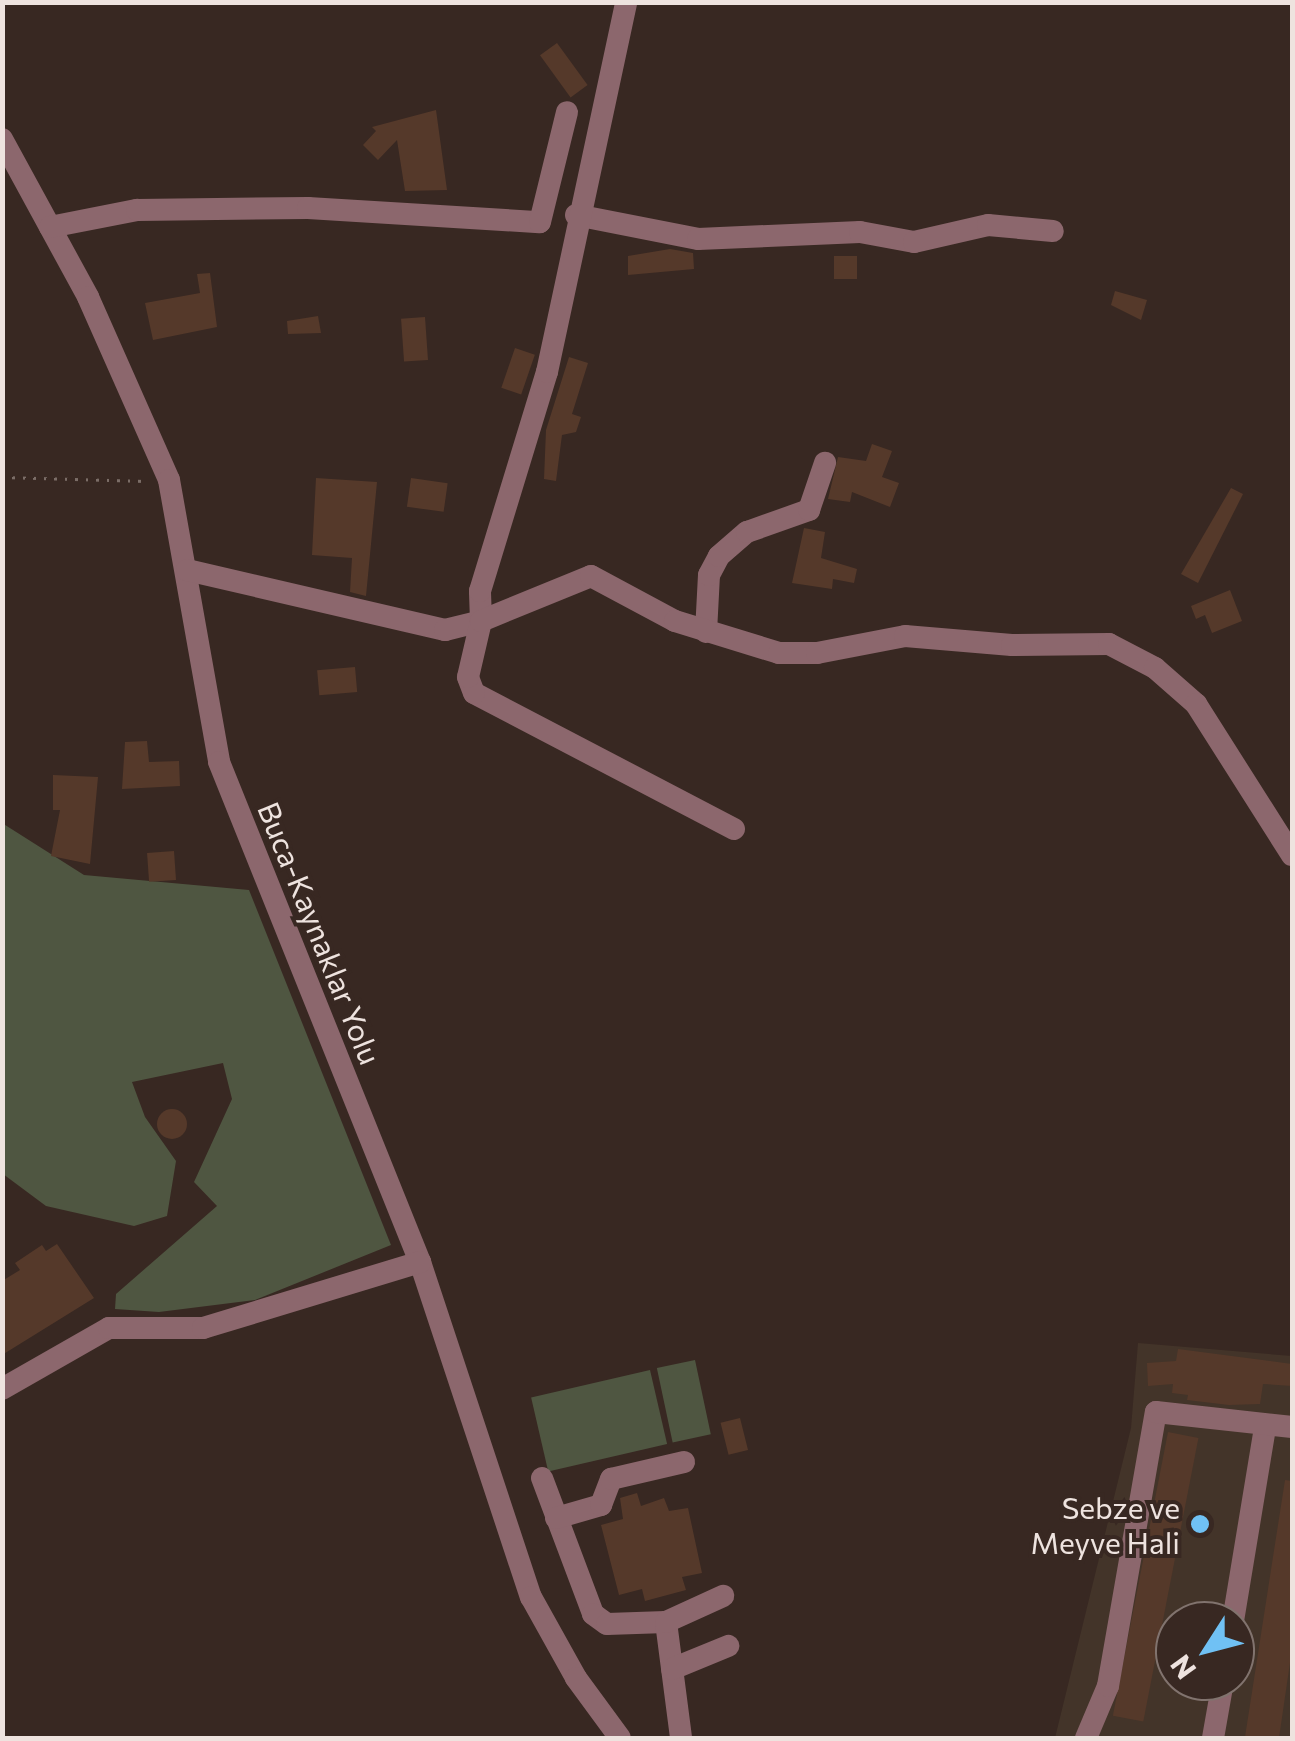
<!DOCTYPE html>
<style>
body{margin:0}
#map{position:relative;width:1295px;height:1741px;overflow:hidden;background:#382822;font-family:Commissioner,sans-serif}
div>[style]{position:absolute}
.commercial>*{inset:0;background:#433429}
.green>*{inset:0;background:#4f5641;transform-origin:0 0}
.building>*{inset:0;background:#55392a;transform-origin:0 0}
.round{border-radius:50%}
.path>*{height:2.5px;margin-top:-1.25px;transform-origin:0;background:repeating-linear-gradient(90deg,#7b6d67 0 2.5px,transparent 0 10.5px)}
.minor>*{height:22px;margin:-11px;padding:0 11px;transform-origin:11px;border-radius:11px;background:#8c676d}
.dots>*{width:28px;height:28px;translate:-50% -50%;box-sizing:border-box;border:5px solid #382822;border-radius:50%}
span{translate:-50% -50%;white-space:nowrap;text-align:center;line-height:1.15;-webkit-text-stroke:8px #382822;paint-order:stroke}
.street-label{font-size:30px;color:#eee3df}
.poi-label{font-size:30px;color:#eee3df}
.right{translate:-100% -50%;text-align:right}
.frame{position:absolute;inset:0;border:5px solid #eee3df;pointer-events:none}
.north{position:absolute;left:1155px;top:1601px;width:100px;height:100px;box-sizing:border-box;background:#382822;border:2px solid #81736e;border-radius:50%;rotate:234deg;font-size:28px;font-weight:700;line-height:40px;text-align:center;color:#eee3df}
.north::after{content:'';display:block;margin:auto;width:35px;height:45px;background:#70c1f4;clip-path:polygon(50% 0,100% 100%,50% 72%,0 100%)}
</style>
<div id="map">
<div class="commercial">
<div style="clip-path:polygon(evenodd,1138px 1343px,1292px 1356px,1292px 1738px,1055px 1738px,1131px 1428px,1138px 1343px,1175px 1621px,1235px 1621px,1235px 1681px,1175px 1681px,1175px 1621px)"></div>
</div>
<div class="green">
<div style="clip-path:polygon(2px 823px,84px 875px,249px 890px,391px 1245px,255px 1300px,159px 1312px,115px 1309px,116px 1294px,217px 1206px,194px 1182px,232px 1099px,223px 1063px,132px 1082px,145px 1117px,176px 1161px,167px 1216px,134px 1226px,46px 1206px,3px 1174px)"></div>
<div style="left:695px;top:1360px;width:76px;height:39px;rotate:78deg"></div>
<div style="left:650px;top:1370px;width:76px;height:122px;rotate:77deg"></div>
</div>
<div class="building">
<div style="left:557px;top:43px;width:52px;height:21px;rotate:54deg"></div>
<div style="clip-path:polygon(436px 110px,447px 190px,405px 191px,397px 140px,378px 160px,363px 145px,376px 131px,372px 127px)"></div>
<div style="clip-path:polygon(670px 249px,693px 253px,694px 269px,628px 275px,628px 256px)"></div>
<div style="left:834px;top:256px;width:23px;height:23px"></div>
<div style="clip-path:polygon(210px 273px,217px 327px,153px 340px,145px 303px,200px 293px,197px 274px)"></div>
<div style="clip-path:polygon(1115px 291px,1147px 300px,1141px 320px,1111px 305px)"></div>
<div style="clip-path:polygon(318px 316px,321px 333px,288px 334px,287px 321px)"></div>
<div style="left:425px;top:317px;width:43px;height:24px;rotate:86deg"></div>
<div style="left:515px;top:348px;width:21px;height:42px;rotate:19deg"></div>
<div style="clip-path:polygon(569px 357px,588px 363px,572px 414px,581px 417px,576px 432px,562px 435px,556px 481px,544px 479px,546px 430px)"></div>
<div style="clip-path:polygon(872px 444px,892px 451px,882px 477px,899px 483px,890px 507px,852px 492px,850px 502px,828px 499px,838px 457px,866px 461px)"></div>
<div style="clip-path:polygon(316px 478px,377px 482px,366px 596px,350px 592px,352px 558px,312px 555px)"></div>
<div style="left:411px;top:478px;width:37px;height:29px;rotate:8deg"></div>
<div style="clip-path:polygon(1231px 488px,1243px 494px,1198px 583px,1181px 574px)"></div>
<div style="clip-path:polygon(804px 528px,825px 532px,821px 558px,857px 569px,854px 583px,833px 579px,832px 589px,792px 583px)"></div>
<div style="clip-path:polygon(1230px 590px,1242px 621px,1212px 633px,1205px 615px,1196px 619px,1191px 606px)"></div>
<div style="left:355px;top:667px;width:25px;height:38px;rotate:85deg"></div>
<div style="clip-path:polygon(147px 741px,149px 762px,179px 761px,180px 786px,122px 789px,125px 742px)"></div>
<div style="clip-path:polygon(53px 775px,98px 777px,90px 864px,51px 856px,60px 810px,53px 810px)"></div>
<div style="left:174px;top:851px;width:29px;height:27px;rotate:86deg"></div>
<div class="round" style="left:157px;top:1109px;width:30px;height:30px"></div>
<div style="clip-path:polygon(57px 1244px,94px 1298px,2px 1355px,2px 1281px,20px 1270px,15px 1263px,42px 1245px,46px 1251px)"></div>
<div style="clip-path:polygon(1178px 1349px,1292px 1364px,1292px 1386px,1263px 1384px,1260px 1404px,1229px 1405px,1187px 1400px,1188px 1395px,1172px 1393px,1173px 1384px,1148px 1386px,1147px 1363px,1176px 1361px)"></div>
<div style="left:740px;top:1418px;width:33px;height:20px;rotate:76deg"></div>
<div style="left:1168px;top:1432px;width:31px;height:289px;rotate:11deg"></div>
<div style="clip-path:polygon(1285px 1480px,1292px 1481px,1292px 1649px,1279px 1738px,1254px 1738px,1245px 1737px)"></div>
<div style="clip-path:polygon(637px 1493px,641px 1506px,664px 1498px,669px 1511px,688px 1508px,702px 1573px,682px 1577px,686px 1590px,645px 1601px,642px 1589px,619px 1595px,601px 1525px,623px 1519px,620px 1498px)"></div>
</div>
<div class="path">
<div style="left:2px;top:477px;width:144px;rotate:1.6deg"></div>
</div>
<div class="minor">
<div style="left:2px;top:139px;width:180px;rotate:61.4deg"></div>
<div style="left:88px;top:297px;width:200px;rotate:66.1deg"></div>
<div style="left:169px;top:480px;width:286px;rotate:79.9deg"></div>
<div style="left:219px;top:762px;width:539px;rotate:68.1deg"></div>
<div style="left:420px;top:1262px;width:353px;rotate:71.7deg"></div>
<div style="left:531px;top:1597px;width:93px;rotate:60.9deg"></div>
<div style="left:576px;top:1678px;width:74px;rotate:53.7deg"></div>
<div style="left:576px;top:215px;width:124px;rotate:11.1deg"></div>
<div style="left:698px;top:239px;width:162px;rotate:-2.5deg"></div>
<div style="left:860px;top:232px;width:55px;rotate:10.5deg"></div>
<div style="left:914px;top:242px;width:76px;rotate:-12.9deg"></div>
<div style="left:988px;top:225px;width:65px;rotate:5.3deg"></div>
<div style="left:50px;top:227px;width:89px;rotate:-11.1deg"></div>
<div style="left:137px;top:210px;width:171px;rotate:-0.7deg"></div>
<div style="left:308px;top:208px;width:232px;rotate:3.5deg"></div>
<div style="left:540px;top:222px;width:113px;rotate:-76.2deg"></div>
<div style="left:187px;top:570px;width:265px;rotate:13.1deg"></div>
<div style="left:445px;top:630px;width:37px;rotate:-14deg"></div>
<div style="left:481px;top:621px;width:30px;rotate:-92deg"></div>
<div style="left:480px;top:591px;width:229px;rotate:-73deg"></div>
<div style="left:547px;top:372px;width:378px;rotate:-77.9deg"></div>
<div style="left:706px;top:632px;width:57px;rotate:-87deg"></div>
<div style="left:709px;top:575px;width:21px;rotate:-62deg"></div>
<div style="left:719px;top:556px;width:37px;rotate:-41deg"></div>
<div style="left:747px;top:532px;width:66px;rotate:-19.5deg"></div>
<div style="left:809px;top:510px;width:50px;rotate:-71.2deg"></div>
<div style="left:734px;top:829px;width:293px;rotate:-152.4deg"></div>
<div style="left:474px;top:693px;width:17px;rotate:-111deg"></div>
<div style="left:468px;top:677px;width:57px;rotate:-76.9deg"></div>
<div style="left:481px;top:621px;width:119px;rotate:-22.2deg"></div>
<div style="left:591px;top:576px;width:95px;rotate:28.2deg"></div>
<div style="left:675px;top:621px;width:109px;rotate:17.1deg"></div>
<div style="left:779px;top:653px;width:38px"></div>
<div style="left:817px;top:653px;width:90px;rotate:-10.9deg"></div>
<div style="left:905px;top:636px;width:107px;rotate:4.8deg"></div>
<div style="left:1012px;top:645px;width:97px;rotate:-0.6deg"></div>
<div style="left:1109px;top:644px;width:52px;rotate:27.6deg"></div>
<div style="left:1155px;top:668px;width:55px;rotate:41.3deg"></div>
<div style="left:1196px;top:704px;width:179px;rotate:57.6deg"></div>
<div style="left:2px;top:1389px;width:123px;rotate:-29.7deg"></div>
<div style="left:109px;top:1328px;width:94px"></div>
<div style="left:203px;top:1328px;width:227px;rotate:-16.9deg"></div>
<div style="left:542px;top:1478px;width:145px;rotate:69.4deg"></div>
<div style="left:593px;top:1614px;width:17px;rotate:36deg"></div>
<div style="left:607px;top:1624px;width:59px;rotate:-1.9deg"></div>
<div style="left:666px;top:1622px;width:117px;rotate:82.6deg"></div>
<div style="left:556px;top:1518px;width:47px;rotate:-16.1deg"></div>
<div style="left:601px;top:1505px;width:28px;rotate:-69deg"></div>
<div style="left:611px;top:1479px;width:75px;rotate:-13.1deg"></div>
<div style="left:1233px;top:1621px;width:197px;rotate:-80.6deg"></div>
<div style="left:666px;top:1622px;width:63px;rotate:-24.5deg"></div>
<div style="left:672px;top:1669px;width:61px;rotate:-22.3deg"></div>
<div style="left:1086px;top:1738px;width:56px;rotate:-67.1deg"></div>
<div style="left:1108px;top:1686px;width:278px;rotate:-80.1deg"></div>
<div style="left:1156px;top:1412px;width:137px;rotate:6.3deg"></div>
<div style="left:1213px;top:1738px;width:58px;rotate:-80deg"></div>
</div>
<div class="dots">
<div style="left:1200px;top:1524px;background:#70c1f4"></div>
</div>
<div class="street-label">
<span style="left:320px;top:933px;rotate:68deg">Buca-Kaynaklar Yolu</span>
</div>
<div class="poi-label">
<span class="right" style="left:1180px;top:1524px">Sebze ve<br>Meyve Hali</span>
</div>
<div class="frame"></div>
<div class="north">N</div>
</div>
